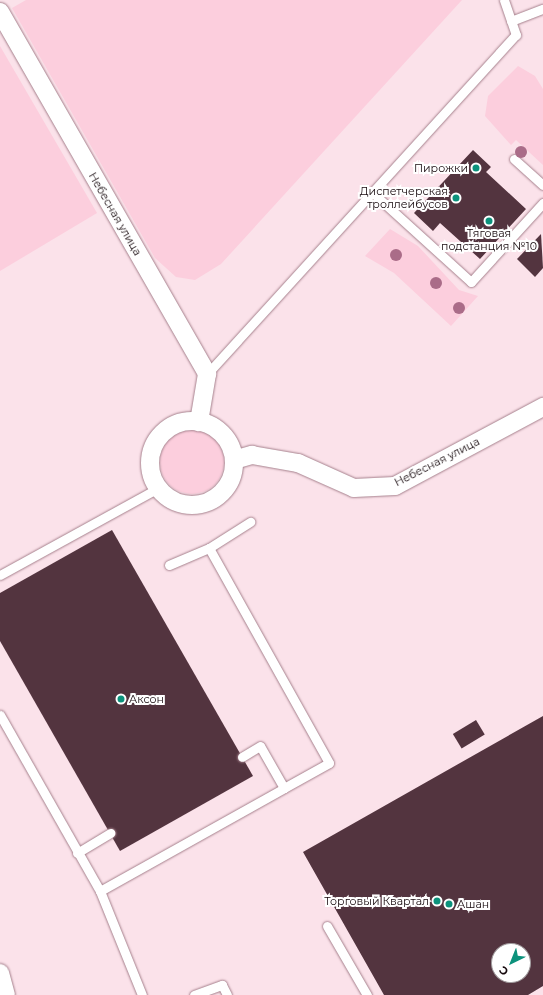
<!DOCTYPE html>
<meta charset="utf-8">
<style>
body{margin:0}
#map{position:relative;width:543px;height:995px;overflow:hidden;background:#fbe2ea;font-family:Montserrat,sans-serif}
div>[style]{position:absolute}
.green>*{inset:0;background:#fccedd}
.round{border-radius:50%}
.building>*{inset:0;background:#53343f;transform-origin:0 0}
.roads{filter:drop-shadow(0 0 1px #a6818d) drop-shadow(0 0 1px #a6818d)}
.service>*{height:9px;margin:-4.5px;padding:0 4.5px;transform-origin:4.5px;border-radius:4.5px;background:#fff}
.minor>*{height:18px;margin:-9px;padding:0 9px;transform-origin:9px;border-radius:9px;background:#fff}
.minor>.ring{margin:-9px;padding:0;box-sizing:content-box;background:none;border:18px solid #fff;border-radius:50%}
.trees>*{width:12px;height:12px;margin:-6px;border-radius:50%;background:#aa6c88}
.dots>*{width:11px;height:11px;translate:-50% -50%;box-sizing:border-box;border:2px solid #fff;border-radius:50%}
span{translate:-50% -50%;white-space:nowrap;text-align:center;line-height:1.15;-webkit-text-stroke:4px #fff;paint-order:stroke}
.poi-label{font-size:11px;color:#15080c}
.right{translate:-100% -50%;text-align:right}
.left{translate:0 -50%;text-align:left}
.street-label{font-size:11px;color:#15080c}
.north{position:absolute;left:491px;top:943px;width:40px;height:40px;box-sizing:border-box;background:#fff;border:1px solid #a19c9e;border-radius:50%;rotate:223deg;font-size:11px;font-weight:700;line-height:16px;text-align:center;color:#15080c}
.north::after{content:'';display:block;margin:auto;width:14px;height:18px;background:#0c927c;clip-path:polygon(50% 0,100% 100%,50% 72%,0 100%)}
</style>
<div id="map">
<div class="green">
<div style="clip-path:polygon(26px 0,462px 0,221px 264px,195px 280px,176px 277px,155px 258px,12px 8px)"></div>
<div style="clip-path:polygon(0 46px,97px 213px,0 271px)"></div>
<div style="clip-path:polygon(518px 66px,535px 76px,543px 89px,543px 165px,516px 140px,511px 145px,485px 116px,488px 96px)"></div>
<div style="clip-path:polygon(390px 229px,418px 246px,459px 290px,478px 296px,451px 326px,394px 273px,365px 256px)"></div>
<div class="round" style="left:160px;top:430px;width:64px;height:64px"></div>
</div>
<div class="building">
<div style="clip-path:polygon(473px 150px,491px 167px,486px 172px,526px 209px,480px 259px,440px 223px,433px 231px,414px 213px)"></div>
<div style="clip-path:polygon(541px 234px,543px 268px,535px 277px,517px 259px)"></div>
<div style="clip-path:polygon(112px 530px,253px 776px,120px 851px,0 641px,0 593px)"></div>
<div style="clip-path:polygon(evenodd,543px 716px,543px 986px,528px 995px,384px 995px,303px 852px,543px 716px,499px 951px,523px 951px,523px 975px,499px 975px,499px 951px)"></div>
<div style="left:476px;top:720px;width:17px;height:27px;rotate:59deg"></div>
</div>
<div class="roads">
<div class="service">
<div style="left:511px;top:21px;width:34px;rotate:-21deg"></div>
<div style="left:514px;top:159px;width:39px;rotate:42deg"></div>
<div style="left:374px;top:194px;width:131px;rotate:42.2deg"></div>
<div style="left:471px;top:282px;width:107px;rotate:-47.7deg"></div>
<div style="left:207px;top:374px;width:459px;rotate:-47.7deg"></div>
<div style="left:516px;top:35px;width:37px;rotate:-109deg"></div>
<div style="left:209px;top:548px;width:49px;rotate:-32.4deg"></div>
<div style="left:169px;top:565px;width:43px;rotate:-23deg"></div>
<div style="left:209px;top:548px;width:246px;rotate:60.8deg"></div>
<div style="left:329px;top:763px;width:51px;rotate:150.9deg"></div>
<div style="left:0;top:575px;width:180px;rotate:-28.8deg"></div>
<div style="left:0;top:715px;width:202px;rotate:60.4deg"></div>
<div style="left:100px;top:891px;width:112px;rotate:68deg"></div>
<div style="left:77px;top:853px;width:39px;rotate:-31deg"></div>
<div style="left:100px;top:891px;width:211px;rotate:-29.2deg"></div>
<div style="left:284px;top:788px;width:48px;rotate:-119.7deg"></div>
<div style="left:260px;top:746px;width:21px;rotate:149deg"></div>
<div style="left:327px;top:926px;width:80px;rotate:59.9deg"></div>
<div style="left:194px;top:995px;width:30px;rotate:-20deg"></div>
<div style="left:222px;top:985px;width:11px;rotate:63deg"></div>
</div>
<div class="minor">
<div style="left:0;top:12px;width:417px;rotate:60.2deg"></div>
<div style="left:207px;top:374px;width:49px;rotate:99.5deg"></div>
<div class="ring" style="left:150px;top:421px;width:66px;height:66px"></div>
<div style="left:234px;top:460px;width:19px;rotate:-16deg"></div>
<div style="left:252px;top:455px;width:47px;rotate:9.9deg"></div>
<div style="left:298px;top:463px;width:61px;rotate:24.1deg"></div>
<div style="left:354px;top:488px;width:41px;rotate:-2.8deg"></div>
<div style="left:395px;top:486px;width:168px;rotate:-28.1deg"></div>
<div style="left:0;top:973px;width:23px;rotate:75deg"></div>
</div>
</div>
<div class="trees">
<div style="left:521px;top:152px"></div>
<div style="left:396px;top:255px"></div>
<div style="left:436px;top:283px"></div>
<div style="left:459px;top:308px"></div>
</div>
<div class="dots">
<div style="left:476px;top:168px;background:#0c927c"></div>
<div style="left:456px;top:198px;background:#0c927c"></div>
<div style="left:489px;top:221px;background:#0c927c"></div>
<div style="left:121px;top:699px;background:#0c927c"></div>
<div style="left:437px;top:901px;background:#0c927c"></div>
<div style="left:449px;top:904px;background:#0c927c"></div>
</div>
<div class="poi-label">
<span class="right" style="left:468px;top:168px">Пирожки</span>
<span class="right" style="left:448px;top:198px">Диспетчерская<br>троллейбусов</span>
<span style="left:489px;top:240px">Тяговая<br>подстанция №10</span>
<span class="left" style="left:129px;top:699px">Аксон</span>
<span class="right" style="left:429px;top:901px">Торговый Квартал</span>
<span class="left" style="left:457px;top:904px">Ашан</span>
</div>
<div class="street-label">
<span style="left:115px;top:214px;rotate:60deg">Небесная улица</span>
<span style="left:437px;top:462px;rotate:-27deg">Небесная улица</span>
</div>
<div class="north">С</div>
</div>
